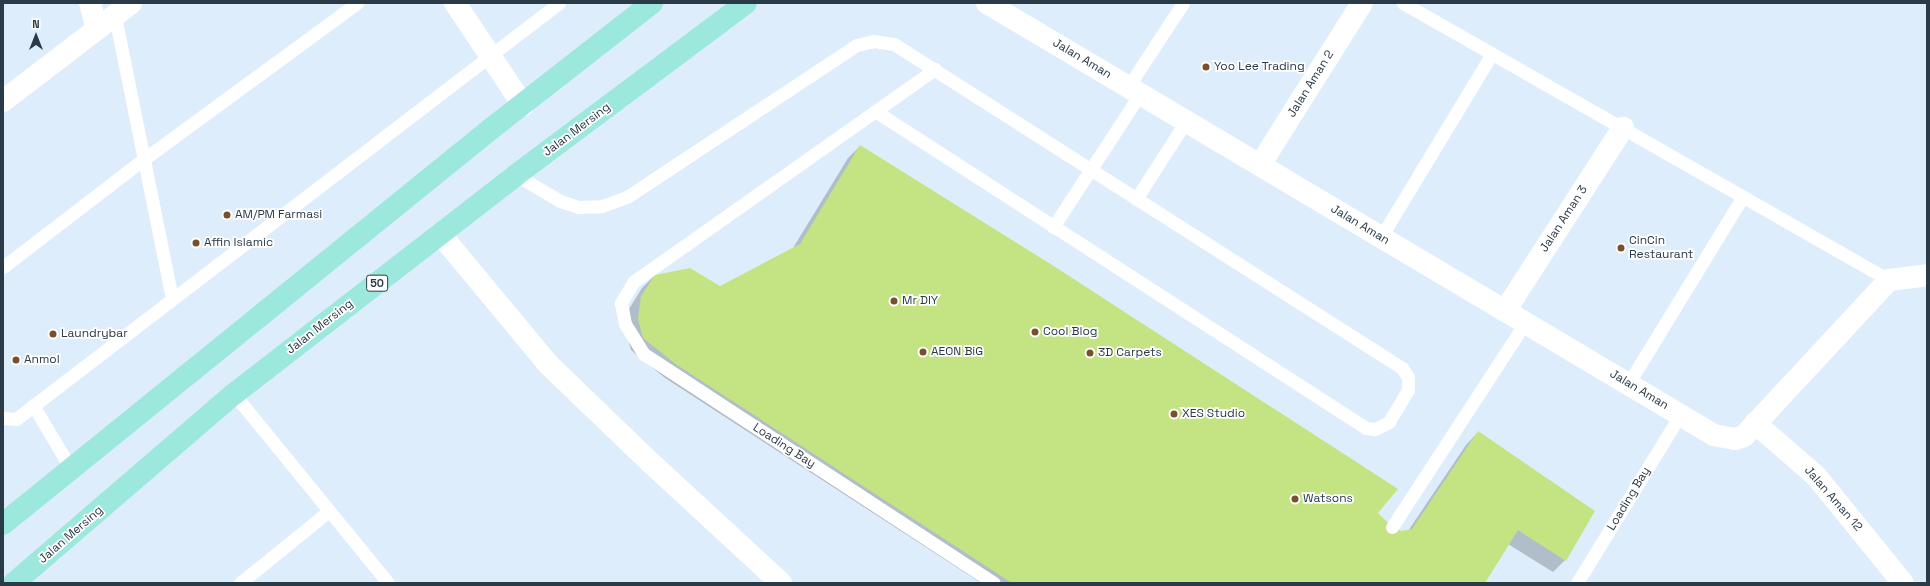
<!DOCTYPE html>
<style>
body{margin:0}
#map{position:relative;width:1930px;height:586px;overflow:hidden;background:#deedfb;font-family:"Space Grotesk",sans-serif}
div>[style]{position:absolute}
.shadow>*{inset:0;background:#0003}
.building>*{inset:0;background:#c4e484}
.service>*{height:13px;margin:-6.5px;padding:0 6.5px;transform-origin:6.5px;border-radius:6.5px;background:#fff}
.minor>*{height:22px;margin:-11px;padding:0 11px;transform-origin:11px;border-radius:11px;background:#fff}
.trunk>*{height:22px;margin:-11px;padding:0 11px;transform-origin:11px;border-radius:11px;background:#9ce8dc}
.dots>*{width:11px;height:11px;translate:-50% -50%;box-sizing:border-box;border:2px solid #fff;border-radius:50%}
span{translate:-50% -50%;white-space:nowrap;text-align:center;line-height:1.15;-webkit-text-stroke:3.5px #fff;paint-order:stroke}
.shield-label span{padding:1px 3px;background:#fff;border:1px solid;border-radius:3px;-webkit-text-stroke-width:0}
.shield-label{font-size:11px;color:#2b3a47;font-weight:700}
.street-label{font-size:12px;color:#2b3a47}
.poi-label{font-size:12px;color:#2b3a47}
.left{translate:0 -50%;text-align:left}
.frame{position:absolute;inset:0;border:4px solid #2b3a47;pointer-events:none}
.north{position:absolute;left:16px;top:16px;width:40px;height:40px;-webkit-text-stroke:3px #fff;paint-order:stroke;rotate:0deg;font-size:11px;font-weight:700;line-height:16px;text-align:center;color:#2b3a47}
.north::after{content:'';display:block;margin:auto;width:14px;height:18px;background:#2b3a47;clip-path:polygon(50% 0,100% 100%,50% 72%,0 100%)}
</style>
<div id="map">
<div class="shadow">
<div style="clip-path:polygon(860px 146px,1401px 532px,1408px 531px,1466px 445px,1478px 432px,1565px 560px,1553px 572px,1508px 544px,1484px 583px,981px 583px,665px 378px,631px 350px,626px 332px,629px 309px,642px 288px,655px 275px,720px 287px,793px 248px,848px 158px)"></div>
</div>
<div class="building">
<div style="clip-path:polygon(860px 145px,1049px 263px,1398px 489px,1378px 513px,1392px 527px,1401px 531px,1412px 529px,1478px 431px,1595px 511px,1566px 561px,1518px 530px,1485px 583px,1012px 583px,677px 365px,643px 338px,638px 319px,641px 296px,655px 275px,690px 268px,720px 286px,800px 244px)"></div>
</div>
<div class="service">
<div style="left:1403px;top:3px;width:559px;rotate:29.68deg"></div>
<div style="left:115px;top:16px;width:288px;rotate:78.6deg"></div>
<div style="left:935px;top:69px;width:368px;rotate:144.8deg"></div>
<div style="left:634px;top:281px;width:26px;rotate:121deg"></div>
<div style="left:621px;top:303px;width:21px;rotate:79deg"></div>
<div style="left:625px;top:324px;width:36px;rotate:58deg"></div>
<div style="left:644px;top:354px;width:418px;rotate:33.2deg"></div>
<div style="left:1128px;top:87px;width:100px;rotate:-56.8deg"></div>
<div style="left:516px;top:175px;width:51px;rotate:30.6deg"></div>
<div style="left:560px;top:201px;width:19px;rotate:18deg"></div>
<div style="left:578px;top:207px;width:24px;rotate:-2deg"></div>
<div style="left:602px;top:206px;width:27px;rotate:-20deg"></div>
<div style="left:627px;top:197px;width:276px;rotate:-33.5deg"></div>
<div style="left:857px;top:45px;width:17px;rotate:-13deg"></div>
<div style="left:874px;top:41px;width:20px;rotate:9deg"></div>
<div style="left:894px;top:44px;width:603px;rotate:32.53deg"></div>
<div style="left:1402px;top:368px;width:11px;rotate:56deg"></div>
<div style="left:1408px;top:377px;width:13px;rotate:90deg"></div>
<div style="left:1408px;top:390px;width:37px;rotate:121deg"></div>
<div style="left:1389px;top:422px;width:16px;rotate:153deg"></div>
<div style="left:1375px;top:429px;width:9px;rotate:-174deg"></div>
<div style="left:1366px;top:428px;width:584px;rotate:-147.15deg"></div>
<div style="left:1136px;top:199px;width:93px;rotate:-57.3deg"></div>
<div style="left:1053px;top:227px;width:159px;rotate:-56.8deg"></div>
<div style="left:1381px;top:237px;width:214px;rotate:-58.8deg"></div>
<div style="left:3px;top:267px;width:178px;rotate:-37.5deg"></div>
<div style="left:144px;top:159px;width:264px;rotate:-36.2deg"></div>
<div style="left:1628px;top:384px;width:220px;rotate:-58.5deg"></div>
<div style="left:234px;top:394px;width:244px;rotate:50.8deg"></div>
<div style="left:33px;top:405px;width:74px;rotate:59.3deg"></div>
<div style="left:3px;top:418px;width:13px;rotate:4deg"></div>
<div style="left:16px;top:419px;width:684px;rotate:-37.46deg"></div>
<div style="left:1392px;top:527px;width:244px;rotate:-56.9deg"></div>
<div style="left:240px;top:583px;width:114px;rotate:-39deg"></div>
<div style="left:1577px;top:583px;width:197px;rotate:-58.5deg"></div>
</div>
<div class="minor">
<div style="left:90px;top:3px;width:27px;rotate:75deg"></div>
<div style="left:455px;top:3px;width:123px;rotate:56.3deg"></div>
<div style="left:987px;top:3px;width:846px;rotate:30.72deg"></div>
<div style="left:1714px;top:435px;width:21px;rotate:11deg"></div>
<div style="left:1735px;top:439px;width:9px;rotate:-18deg"></div>
<div style="left:1744px;top:436px;width:213px;rotate:-47.1deg"></div>
<div style="left:1889px;top:280px;width:38px;rotate:-7deg"></div>
<div style="left:3px;top:101px;width:161px;rotate:-37.4deg"></div>
<div style="left:1260px;top:165px;width:191px;rotate:-57.8deg"></div>
<div style="left:441px;top:235px;width:168px;rotate:50.3deg"></div>
<div style="left:548px;top:364px;width:143px;rotate:43.9deg"></div>
<div style="left:651px;top:463px;width:177px;rotate:42.7deg"></div>
<div style="left:1505px;top:311px;width:218px;rotate:-57.2deg"></div>
<div style="left:1755px;top:423px;width:81px;rotate:41deg"></div>
<div style="left:1816px;top:476px;width:138px;rotate:50.9deg"></div>
</div>
<div class="trunk">
<div style="left:3px;top:524px;width:629px;rotate:-39deg"></div>
<div style="left:492px;top:128px;width:203px;rotate:-38deg"></div>
<div style="left:14px;top:583px;width:290px;rotate:-40.7deg"></div>
<div style="left:234px;top:394px;width:357px;rotate:-37.8deg"></div>
<div style="left:516px;top:175px;width:287px;rotate:-36.8deg"></div>
</div>
<div class="dots">
<div style="left:1206px;top:67px;background:#76512c"></div>
<div style="left:227px;top:215px;background:#76512c"></div>
<div style="left:196px;top:243px;background:#76512c"></div>
<div style="left:1621px;top:248px;background:#76512c"></div>
<div style="left:894px;top:301px;background:#76512c"></div>
<div style="left:1035px;top:332px;background:#76512c"></div>
<div style="left:53px;top:334px;background:#76512c"></div>
<div style="left:923px;top:352px;background:#76512c"></div>
<div style="left:1090px;top:353px;background:#76512c"></div>
<div style="left:16px;top:360px;background:#76512c"></div>
<div style="left:1174px;top:414px;background:#76512c"></div>
<div style="left:1295px;top:499px;background:#76512c"></div>
</div>
<div class="shield-label">
<span style="left:377px;top:283px">50</span>
</div>
<div class="street-label">
<span style="left:1082px;top:59px;rotate:31deg">Jalan Aman</span>
<span style="left:1311px;top:84px;rotate:-58deg">Jalan Aman 2</span>
<span style="left:577px;top:130px;rotate:-37deg">Jalan Mersing</span>
<span style="left:1564px;top:219px;rotate:-57deg">Jalan Aman 3</span>
<span style="left:1360px;top:225px;rotate:31deg">Jalan Aman</span>
<span style="left:320px;top:327px;rotate:-38deg">Jalan Mersing</span>
<span style="left:1639px;top:390px;rotate:31deg">Jalan Aman</span>
<span style="left:784px;top:446px;rotate:33deg">Loading Bay</span>
<span style="left:1629px;top:499px;rotate:-59deg">Loading Bay</span>
<span style="left:1833px;top:499px;rotate:49deg">Jalan Aman 12</span>
<span style="left:71px;top:535px;rotate:-41deg">Jalan Mersing</span>
</div>
<div class="poi-label">
<span class="left" style="left:1214px;top:67px">Yoo Lee Trading</span>
<span class="left" style="left:235px;top:215px">AM/PM Farmasi</span>
<span class="left" style="left:1629px;top:248px">CinCin<br>Restaurant</span>
<span class="left" style="left:204px;top:243px">Affin Islamic</span>
<span class="left" style="left:902px;top:301px">Mr DIY</span>
<span class="left" style="left:1043px;top:332px">Cool Blog</span>
<span class="left" style="left:61px;top:334px">Laundrybar</span>
<span class="left" style="left:931px;top:352px">AEON BiG</span>
<span class="left" style="left:1098px;top:353px">3D Carpets</span>
<span class="left" style="left:24px;top:360px">Anmol</span>
<span class="left" style="left:1182px;top:414px">XES Studio</span>
<span class="left" style="left:1303px;top:499px">Watsons</span>
</div>
<div class="frame"></div>
<div class="north">N</div>
</div>
